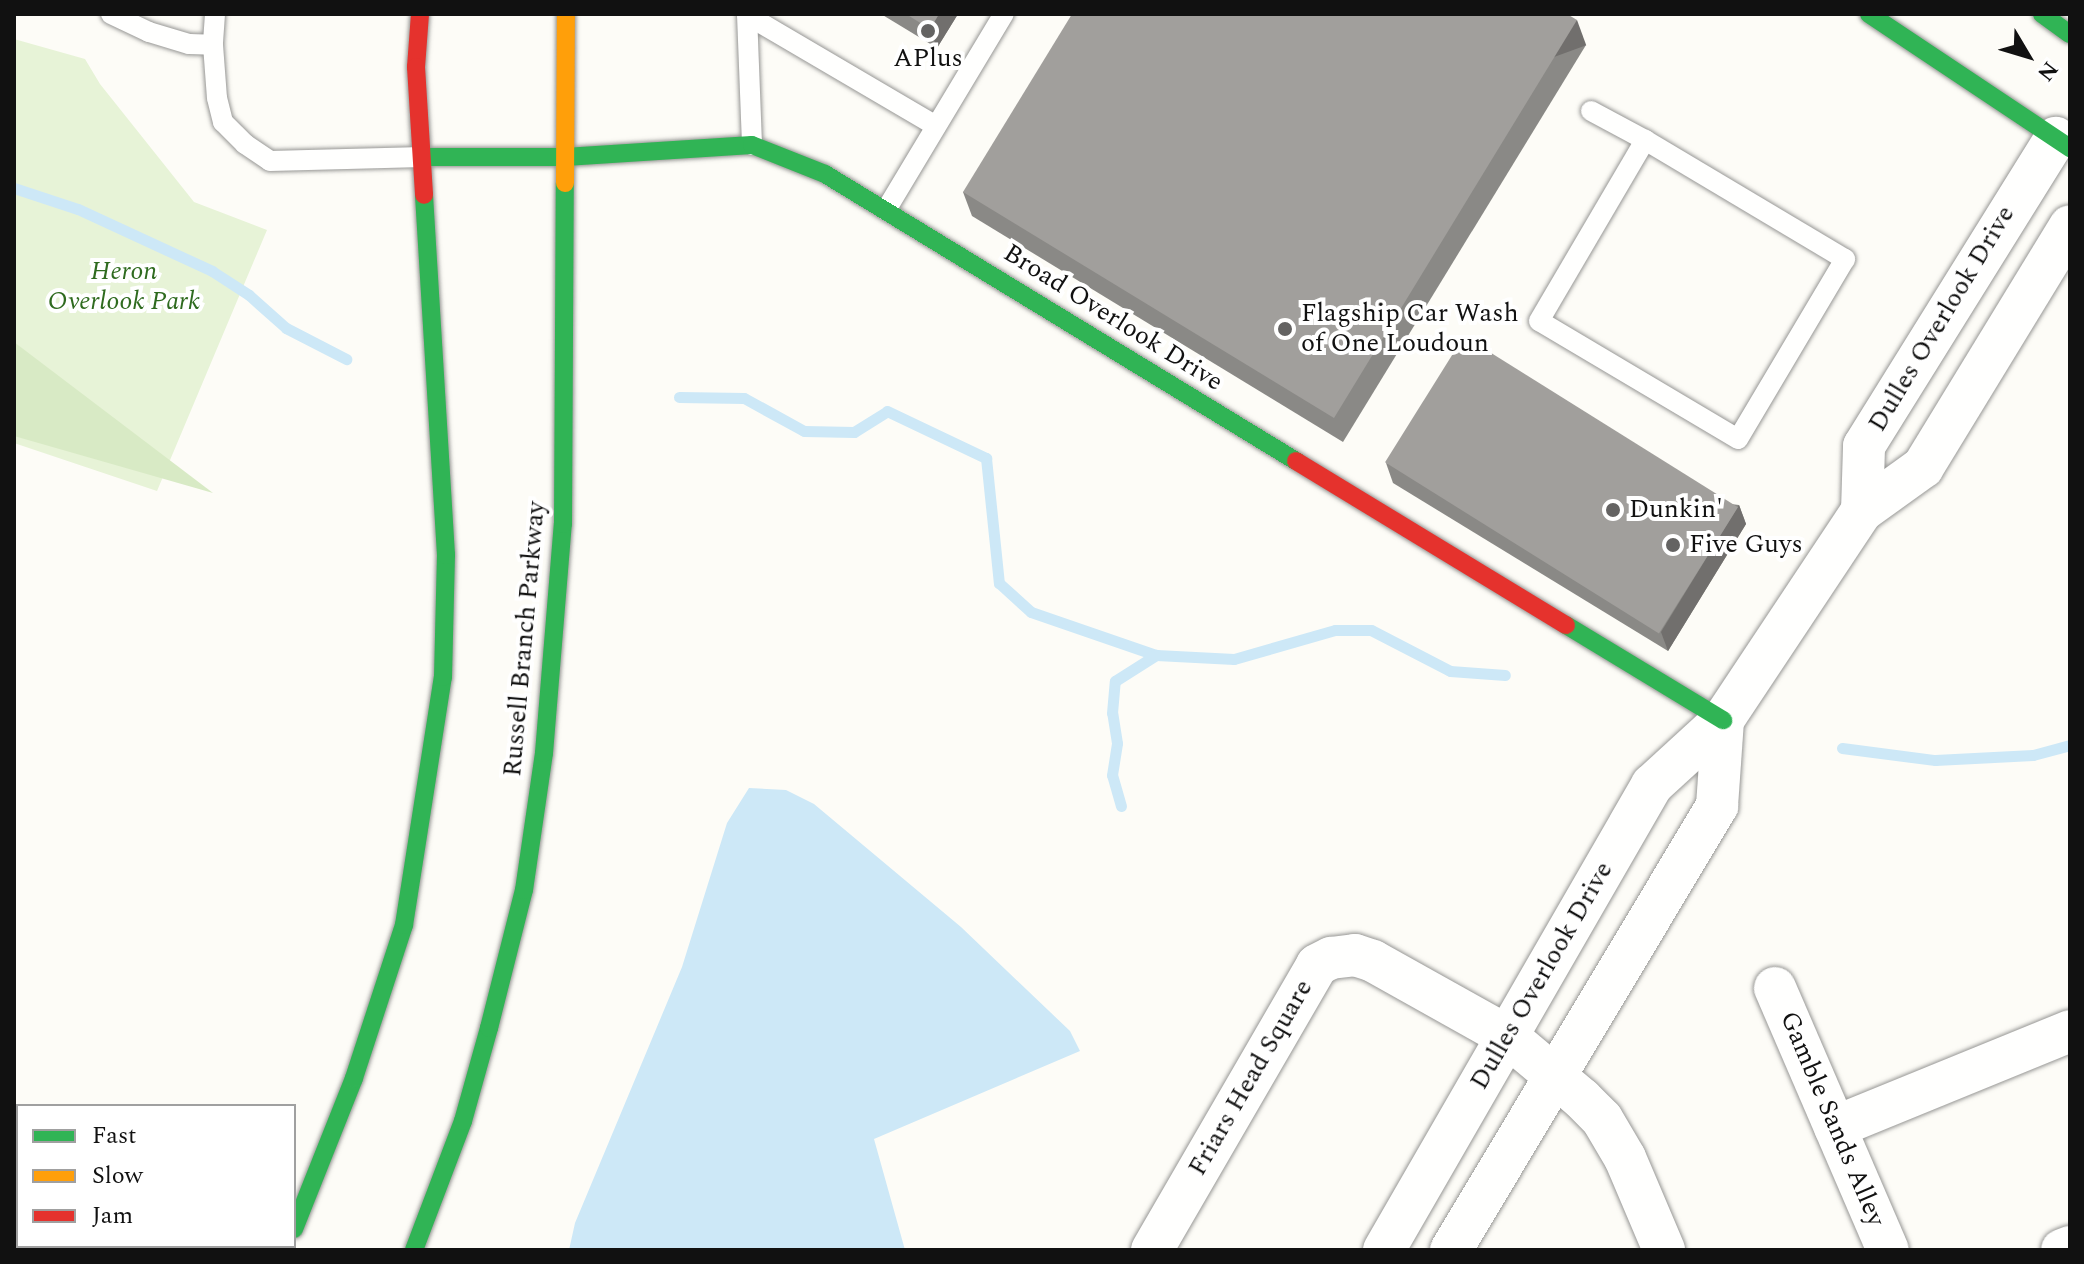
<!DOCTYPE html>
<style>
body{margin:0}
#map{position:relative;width:2084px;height:1264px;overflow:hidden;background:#fdfcf7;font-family:Spectral,serif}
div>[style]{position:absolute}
.green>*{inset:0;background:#e7f3d7}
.forest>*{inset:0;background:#d8eac5}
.water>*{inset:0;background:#cde8f7}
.stream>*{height:11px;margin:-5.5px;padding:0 5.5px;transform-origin:5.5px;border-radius:5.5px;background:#cde8f7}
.roads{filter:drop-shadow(0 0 2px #979795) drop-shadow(0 0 2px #979795)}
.lane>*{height:20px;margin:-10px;padding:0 10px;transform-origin:10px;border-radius:10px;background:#fffffe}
.street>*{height:42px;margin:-21px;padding:0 21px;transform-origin:21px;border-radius:21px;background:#fffffe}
.fast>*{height:18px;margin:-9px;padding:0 9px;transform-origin:9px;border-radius:9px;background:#30b455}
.slow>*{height:18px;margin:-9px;padding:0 9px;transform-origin:9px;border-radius:9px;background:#ff9f0a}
.jam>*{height:18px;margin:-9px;padding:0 9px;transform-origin:9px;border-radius:9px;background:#e5322d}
.wall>*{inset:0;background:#8a8986}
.shaded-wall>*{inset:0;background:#716f6d;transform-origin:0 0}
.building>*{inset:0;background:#a19f9c;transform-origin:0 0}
.dots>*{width:22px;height:22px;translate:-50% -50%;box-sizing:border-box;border:4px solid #fff;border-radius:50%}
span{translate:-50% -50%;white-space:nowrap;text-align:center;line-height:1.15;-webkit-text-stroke:8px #fff;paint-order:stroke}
.poi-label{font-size:26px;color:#111}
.left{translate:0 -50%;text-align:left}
.park-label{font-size:26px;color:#2f6b1f;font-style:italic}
.street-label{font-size:26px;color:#111}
.frame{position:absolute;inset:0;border:16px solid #111;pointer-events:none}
.legend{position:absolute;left:16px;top:1104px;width:280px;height:144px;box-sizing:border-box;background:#fff;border:2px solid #a0a0a0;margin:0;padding:10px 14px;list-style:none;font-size:24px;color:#111}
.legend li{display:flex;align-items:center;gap:16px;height:40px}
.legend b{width:40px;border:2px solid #a0a0a0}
.north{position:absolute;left:1988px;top:16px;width:80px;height:80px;-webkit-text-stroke:6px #fff;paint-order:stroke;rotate:128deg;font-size:22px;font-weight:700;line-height:32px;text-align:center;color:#111}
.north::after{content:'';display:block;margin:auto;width:28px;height:36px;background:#111;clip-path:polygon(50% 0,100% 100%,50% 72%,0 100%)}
</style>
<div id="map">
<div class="green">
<div style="clip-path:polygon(14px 39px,85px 59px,100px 84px,194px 202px,267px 230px,157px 491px,14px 443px)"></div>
</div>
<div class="forest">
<div style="clip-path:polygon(14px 342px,213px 493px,14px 436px)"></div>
</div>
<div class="water">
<div style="clip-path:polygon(749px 788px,786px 790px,814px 804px,961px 927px,1070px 1031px,1080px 1051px,874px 1139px,905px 1250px,569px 1250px,575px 1223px,682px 967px,727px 823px)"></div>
</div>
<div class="stream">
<div style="left:14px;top:188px;width:67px;rotate:18.2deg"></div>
<div style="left:78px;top:209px;width:148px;rotate:24.8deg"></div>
<div style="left:212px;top:271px;width:44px;rotate:33deg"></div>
<div style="left:249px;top:295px;width:50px;rotate:41.7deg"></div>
<div style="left:286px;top:328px;width:68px;rotate:27.3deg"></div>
<div style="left:679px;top:397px;width:65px;rotate:0.9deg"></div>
<div style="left:744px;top:398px;width:68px;rotate:28.8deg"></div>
<div style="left:804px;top:431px;width:50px;rotate:1.1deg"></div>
<div style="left:854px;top:432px;width:39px;rotate:-32deg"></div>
<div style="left:887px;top:411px;width:110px;rotate:25.4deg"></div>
<div style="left:986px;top:458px;width:126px;rotate:84.1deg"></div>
<div style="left:999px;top:583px;width:43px;rotate:42.2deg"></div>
<div style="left:1031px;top:612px;width:132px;rotate:19deg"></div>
<div style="left:1156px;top:655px;width:78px;rotate:2.9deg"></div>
<div style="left:1234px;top:659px;width:105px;rotate:-16deg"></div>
<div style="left:1335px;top:630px;width:36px"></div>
<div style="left:1371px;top:630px;width:89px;rotate:27.4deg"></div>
<div style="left:1450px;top:671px;width:55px;rotate:4.2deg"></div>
<div style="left:1842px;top:748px;width:94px;rotate:7.4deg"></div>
<div style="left:1935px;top:760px;width:98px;rotate:-2.9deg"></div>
<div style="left:2033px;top:755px;width:38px;rotate:-15deg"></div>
<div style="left:1121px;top:806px;width:32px;rotate:-106deg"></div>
<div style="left:1112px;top:775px;width:32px;rotate:-81deg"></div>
<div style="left:1117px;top:743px;width:30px;rotate:-99deg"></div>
<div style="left:1112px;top:713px;width:32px;rotate:-85deg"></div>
<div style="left:1115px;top:681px;width:49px;rotate:-32.4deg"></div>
</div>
<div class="roads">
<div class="lane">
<div style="left:111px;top:14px;width:42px;rotate:25.3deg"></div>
<div style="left:149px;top:32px;width:42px;rotate:16.7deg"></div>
<div style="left:189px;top:44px;width:24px;rotate:2deg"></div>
<div style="left:215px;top:14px;width:31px;rotate:94deg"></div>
<div style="left:213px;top:45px;width:53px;rotate:85.7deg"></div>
<div style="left:217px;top:98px;width:25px;rotate:76deg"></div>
<div style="left:223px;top:122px;width:31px;rotate:45deg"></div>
<div style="left:245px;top:144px;width:30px;rotate:34deg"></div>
<div style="left:270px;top:161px;width:153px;rotate:-1.5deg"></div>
<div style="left:747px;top:14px;width:131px;rotate:87.8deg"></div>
<div style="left:747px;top:15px;width:219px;rotate:30.4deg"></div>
<div style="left:1591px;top:111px;width:61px;rotate:28.2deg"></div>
<div style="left:1645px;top:140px;width:233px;rotate:30.8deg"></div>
<div style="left:1845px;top:259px;width:209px;rotate:120.7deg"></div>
<div style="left:1738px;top:439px;width:231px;rotate:-149.3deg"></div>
<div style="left:1539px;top:321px;width:210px;rotate:-59.6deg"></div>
<div style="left:886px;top:210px;width:229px;rotate:-59deg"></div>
</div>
<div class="street">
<div style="left:1862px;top:511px;width:65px;rotate:-88.2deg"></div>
<div style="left:1864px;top:446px;width:363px;rotate:-58.1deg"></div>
<div style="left:1775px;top:988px;width:285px;rotate:66.7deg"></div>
<div style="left:1835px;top:1127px;width:254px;rotate:-22.2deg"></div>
<div style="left:1152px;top:1250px;width:329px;rotate:-59.9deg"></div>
<div style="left:1317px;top:965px;width:16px;rotate:-27deg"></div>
<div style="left:1331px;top:958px;width:24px;rotate:-7deg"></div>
<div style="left:1355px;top:955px;width:19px;rotate:18deg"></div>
<div style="left:1373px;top:961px;width:154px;rotate:29.2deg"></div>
<div style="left:1507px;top:1036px;width:98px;rotate:40deg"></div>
<div style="left:1582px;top:1099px;width:28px;rotate:45deg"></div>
<div style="left:1602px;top:1119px;width:45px;rotate:59.5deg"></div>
<div style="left:1625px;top:1158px;width:100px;rotate:67deg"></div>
<div style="left:1384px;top:1250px;width:537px;rotate:-60.04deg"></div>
<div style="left:1652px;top:785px;width:96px;rotate:-42.5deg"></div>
<div style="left:1723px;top:720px;width:251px;rotate:-56.4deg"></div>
<div style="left:1862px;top:511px;width:75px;rotate:-35.8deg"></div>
<div style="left:1923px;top:467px;width:282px;rotate:-58.6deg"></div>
<div style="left:1451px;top:1250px;width:518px;rotate:-59.07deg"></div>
<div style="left:1717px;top:806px;width:86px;rotate:-86deg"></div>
<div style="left:2062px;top:1250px;width:9px;rotate:-21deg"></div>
</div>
<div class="fast">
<div style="left:1869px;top:14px;width:242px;rotate:33.7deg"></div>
<div style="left:2042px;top:14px;width:34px;rotate:36deg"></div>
<div style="left:423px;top:157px;width:142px"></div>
<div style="left:565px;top:157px;width:187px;rotate:-3.7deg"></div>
<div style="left:752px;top:145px;width:79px;rotate:21.7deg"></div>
<div style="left:825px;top:174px;width:552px;rotate:31.36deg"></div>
<div style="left:1566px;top:625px;width:184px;rotate:31.2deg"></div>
<div style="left:294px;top:1229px;width:162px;rotate:-68.3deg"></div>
<div style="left:354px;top:1078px;width:161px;rotate:-71.9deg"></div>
<div style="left:404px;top:925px;width:251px;rotate:-81.1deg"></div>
<div style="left:443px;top:677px;width:122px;rotate:-88.6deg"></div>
<div style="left:446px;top:555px;width:361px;rotate:-93.5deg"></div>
<div style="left:414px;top:1250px;width:138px;rotate:-69.2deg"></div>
<div style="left:463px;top:1121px;width:97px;rotate:-74.4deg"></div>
<div style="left:489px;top:1028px;width:142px;rotate:-75.8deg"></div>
<div style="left:524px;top:890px;width:138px;rotate:-81.7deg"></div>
<div style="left:544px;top:753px;width:230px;rotate:-85.3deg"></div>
<div style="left:563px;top:524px;width:341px;rotate:-89.7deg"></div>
</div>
<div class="slow">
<div style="left:565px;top:183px;width:169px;rotate:-89.7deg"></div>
</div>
<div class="jam">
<div style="left:420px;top:14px;width:53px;rotate:94.3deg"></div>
<div style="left:416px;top:67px;width:128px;rotate:86.4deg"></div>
<div style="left:1296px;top:461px;width:316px;rotate:31.3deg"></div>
</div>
</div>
<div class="wall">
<div style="clip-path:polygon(881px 14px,958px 14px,937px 48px)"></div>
<div style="clip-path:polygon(1586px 45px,1343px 442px,972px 216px,963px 192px)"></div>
<div style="clip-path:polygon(1386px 463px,1739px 505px,1746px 524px,1668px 651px,1393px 483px)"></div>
</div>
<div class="shaded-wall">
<div style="clip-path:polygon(939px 14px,958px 14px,937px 48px,930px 29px)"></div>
<div style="left:1577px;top:20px;width:27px;height:466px;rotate:70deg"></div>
<div style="clip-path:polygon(1739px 505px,1746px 524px,1668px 651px,1661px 632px)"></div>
</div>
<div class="building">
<div style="clip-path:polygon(906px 14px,939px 14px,930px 29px)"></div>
<div style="clip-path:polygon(1072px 14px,1567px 14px,1577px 20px,1334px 418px,963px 192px)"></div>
<div style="left:1464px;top:336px;width:323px;height:149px;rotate:32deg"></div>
</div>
<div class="dots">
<div style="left:928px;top:31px;background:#646362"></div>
<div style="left:1285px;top:329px;background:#646362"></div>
<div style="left:1613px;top:510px;background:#646362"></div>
<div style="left:1673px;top:545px;background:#646362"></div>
</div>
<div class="poi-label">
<span style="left:928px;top:59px">APlus</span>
<span class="left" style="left:1301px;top:329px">Flagship Car Wash<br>of One Loudoun</span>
<span class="left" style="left:1629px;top:510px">Dunkin'</span>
<span class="left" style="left:1689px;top:545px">Five Guys</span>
</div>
<div class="park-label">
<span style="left:124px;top:287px">Heron<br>Overlook Park</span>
</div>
<div class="street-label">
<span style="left:1113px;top:318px;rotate:32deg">Broad Overlook Drive</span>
<span style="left:1942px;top:319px;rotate:-59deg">Dulles Overlook Drive</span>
<span style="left:525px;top:639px;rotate:-85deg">Russell Branch Parkway</span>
<span style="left:1542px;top:976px;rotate:-60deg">Dulles Overlook Drive</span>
<span style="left:1251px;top:1078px;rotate:-60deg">Friars Head Square</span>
<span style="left:1832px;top:1119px;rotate:67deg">Gamble Sands Alley</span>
</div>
<div class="frame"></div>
<ul class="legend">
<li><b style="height:10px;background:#30b455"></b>Fast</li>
<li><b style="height:10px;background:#ff9f0a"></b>Slow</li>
<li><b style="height:10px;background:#e5322d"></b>Jam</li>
</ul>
<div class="north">N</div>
</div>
